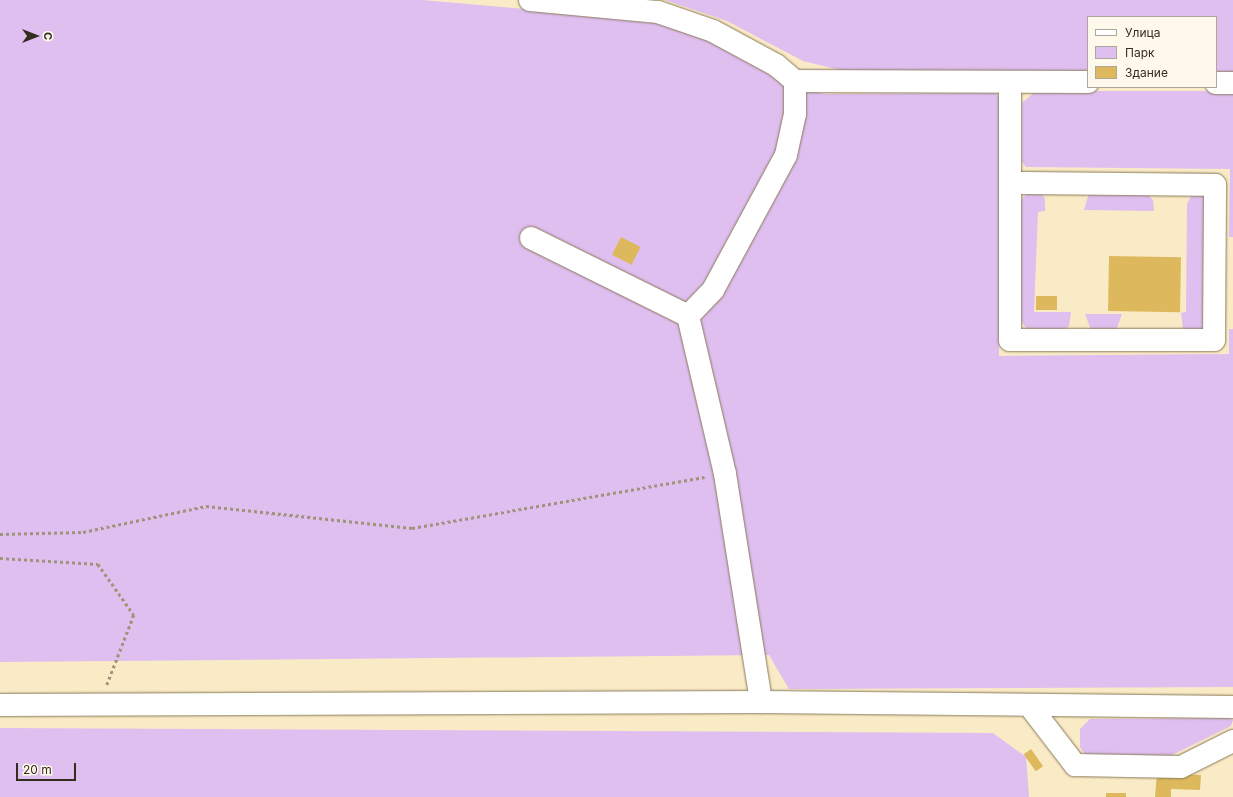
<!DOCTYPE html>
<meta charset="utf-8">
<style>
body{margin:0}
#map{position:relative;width:1233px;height:797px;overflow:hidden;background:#faebc7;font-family:Inter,sans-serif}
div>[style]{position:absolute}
.green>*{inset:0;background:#dfbef0}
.building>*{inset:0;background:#ddb85d;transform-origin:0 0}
.path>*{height:2.5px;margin-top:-1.25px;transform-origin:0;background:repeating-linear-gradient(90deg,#9f947b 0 3px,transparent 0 6px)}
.roads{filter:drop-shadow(0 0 1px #887a5a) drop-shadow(0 0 1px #887a5a)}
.minor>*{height:22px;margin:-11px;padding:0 11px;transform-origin:11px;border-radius:11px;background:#fff}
span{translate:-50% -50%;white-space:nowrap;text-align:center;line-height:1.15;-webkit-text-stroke:3px #fff9eb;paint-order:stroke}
.legend{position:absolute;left:1087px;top:16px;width:130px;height:72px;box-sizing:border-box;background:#fff9eb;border:1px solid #ada79a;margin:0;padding:5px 7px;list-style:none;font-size:12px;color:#332d20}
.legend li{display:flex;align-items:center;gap:8px;height:20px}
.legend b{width:20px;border:1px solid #ada79a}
.north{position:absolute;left:16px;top:16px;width:40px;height:40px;-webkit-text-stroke:3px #fff9eb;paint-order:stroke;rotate:90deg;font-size:11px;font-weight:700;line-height:16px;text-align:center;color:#332d20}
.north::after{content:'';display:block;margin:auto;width:14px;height:18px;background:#332d20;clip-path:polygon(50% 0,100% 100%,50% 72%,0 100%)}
.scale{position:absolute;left:16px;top:763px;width:60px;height:18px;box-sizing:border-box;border:2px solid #332d20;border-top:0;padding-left:5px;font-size:12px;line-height:14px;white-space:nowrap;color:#332d20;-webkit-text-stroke:3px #fff9eb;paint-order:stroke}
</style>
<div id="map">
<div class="green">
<div style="clip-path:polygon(0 0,423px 0,636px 19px,672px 26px,708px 40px,746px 58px,780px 81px,824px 94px,996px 93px,1004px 103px,999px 356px,1229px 354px,1229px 329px,1233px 329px,1233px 687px,789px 689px,769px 655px,0 662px)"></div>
<div style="clip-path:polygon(665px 0,1233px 0,1233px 76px,1216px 76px,1216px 17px,1088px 17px,1088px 76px,844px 71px,803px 61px,727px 21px)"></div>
<div style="clip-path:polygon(1036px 91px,1233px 91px,1233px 237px,1229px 237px,1230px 169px,1026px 167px,1022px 162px,1022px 103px)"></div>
<div style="clip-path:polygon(1032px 191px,1041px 192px,1045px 199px,1045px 211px,1038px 212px,1034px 312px,1071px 312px,1069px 326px,1063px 332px,1027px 330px,1020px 319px,1019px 206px,1023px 197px)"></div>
<div style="clip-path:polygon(1146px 192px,1153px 200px,1154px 211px,1084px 210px,1089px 193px)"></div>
<div style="clip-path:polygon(1203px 193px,1207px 199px,1203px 330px,1187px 332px,1183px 329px,1181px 313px,1186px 312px,1187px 204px,1192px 194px)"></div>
<div style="clip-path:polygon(1085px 314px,1122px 314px,1116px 331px,1091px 330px)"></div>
<div style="clip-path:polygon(1229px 718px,1233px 720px,1231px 726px,1168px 757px,1085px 755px,1080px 747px,1080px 729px,1090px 719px)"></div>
<div style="clip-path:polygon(0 728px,993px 733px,1026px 757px,1029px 797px,0 797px)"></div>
</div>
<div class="building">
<div style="left:621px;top:237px;width:22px;height:20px;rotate:27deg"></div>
<div style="left:1109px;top:256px;width:72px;height:55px;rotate:1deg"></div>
<div style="left:1036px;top:296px;width:21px;height:14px"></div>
<div style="left:1031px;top:749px;width:21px;height:9px;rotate:55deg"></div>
<div style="clip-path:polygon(1157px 773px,1201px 775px,1200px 790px,1171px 789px,1171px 797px,1155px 797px)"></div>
<div style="left:1106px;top:793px;width:20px;height:4px"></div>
</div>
<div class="path">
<div style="left:0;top:534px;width:83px;rotate:-1.4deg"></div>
<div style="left:83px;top:532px;width:126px;rotate:-11.9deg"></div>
<div style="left:206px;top:506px;width:207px;rotate:6.1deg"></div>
<div style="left:412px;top:528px;width:297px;rotate:-9.9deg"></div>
<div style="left:0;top:558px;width:98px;rotate:3.5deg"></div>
<div style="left:98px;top:564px;width:62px;rotate:54.8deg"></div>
<div style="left:134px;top:615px;width:75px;rotate:111.1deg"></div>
</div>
<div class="roads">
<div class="minor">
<div style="left:530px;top:0;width:129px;rotate:5.4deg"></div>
<div style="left:658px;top:12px;width:58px;rotate:19.1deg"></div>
<div style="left:713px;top:31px;width:72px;rotate:28.4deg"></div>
<div style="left:776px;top:65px;width:25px;rotate:40deg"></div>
<div style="left:795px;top:81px;width:293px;rotate:0.2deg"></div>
<div style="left:1010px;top:82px;width:258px;rotate:90deg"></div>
<div style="left:1010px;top:340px;width:204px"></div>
<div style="left:1214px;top:340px;width:155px;rotate:-89.6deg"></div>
<div style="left:1215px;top:185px;width:205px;rotate:-179.4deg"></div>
<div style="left:1216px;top:83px;width:17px"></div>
<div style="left:531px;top:238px;width:175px;rotate:26.4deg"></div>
<div style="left:688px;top:316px;width:162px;rotate:76.8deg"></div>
<div style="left:725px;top:474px;width:231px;rotate:81deg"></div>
<div style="left:688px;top:316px;width:36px;rotate:-46deg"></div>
<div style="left:713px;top:290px;width:153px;rotate:-61.6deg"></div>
<div style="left:786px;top:155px;width:42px;rotate:-77.6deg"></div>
<div style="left:795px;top:114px;width:33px;rotate:-90deg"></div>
<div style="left:0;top:705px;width:761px;rotate:-0.23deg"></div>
<div style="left:761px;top:702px;width:472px;rotate:0.6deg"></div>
<div style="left:1029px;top:705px;width:76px;rotate:52.5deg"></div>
<div style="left:1075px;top:765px;width:106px;rotate:1.1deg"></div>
<div style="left:1181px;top:767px;width:58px;rotate:-26.6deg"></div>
</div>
</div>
<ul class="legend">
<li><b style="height:5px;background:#fff"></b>Улица</li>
<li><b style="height:11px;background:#dfbef0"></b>Парк</li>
<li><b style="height:11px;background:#ddb85d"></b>Здание</li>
</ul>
<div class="north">С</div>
<div class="scale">20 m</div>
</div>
